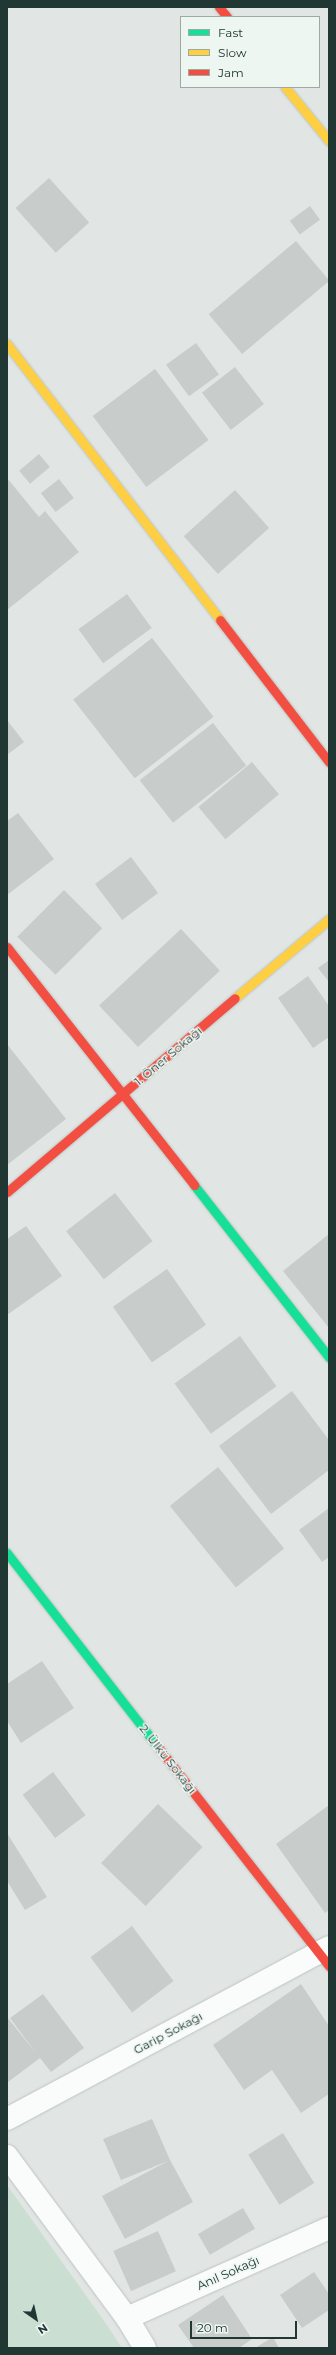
<!DOCTYPE html>
<meta charset="utf-8">
<style>
body{margin:0}
#map{position:relative;width:336px;height:2355px;overflow:hidden;background:#e1e6e4;font-family:Montserrat,sans-serif}
div>[style]{position:absolute}
.green>*{inset:0;background:#cadfd2}
.building>*{inset:0;background:#c8cdcb;transform-origin:0 0}
.roads{filter:drop-shadow(0 0 1px #bec3c1) drop-shadow(0 0 1px #bec3c1)}
.street>*{height:22px;margin:-11px;padding:0 11px;transform-origin:11px;border-radius:11px;background:#fafbfb}
.fast>*{height:9px;margin:-4.5px;padding:0 4.5px;transform-origin:4.5px;border-radius:4.5px;background:#16e098}
.slow>*{height:9px;margin:-4.5px;padding:0 4.5px;transform-origin:4.5px;border-radius:4.5px;background:#ffcf43}
.jam>*{height:9px;margin:-4.5px;padding:0 4.5px;transform-origin:4.5px;border-radius:4.5px;background:#f24e42}
span{translate:-50% -50%;white-space:nowrap;text-align:center;line-height:1.15;-webkit-text-stroke:3px #eef6f2;paint-order:stroke}
.street-label{font-size:12px;color:#203733}
.frame{position:absolute;inset:0;border:8px solid #203733;pointer-events:none}
.legend{position:absolute;left:180px;top:16px;width:140px;height:72px;box-sizing:border-box;background:#eef6f2;border:1px solid #9caaa6;margin:0;padding:5px 7px;list-style:none;font-size:12px;color:#203733}
.legend li{display:flex;align-items:center;gap:8px;height:20px}
.legend b{width:20px;border:1px solid #9caaa6}
.north{position:absolute;left:16px;top:2299px;width:40px;height:40px;-webkit-text-stroke:3px #eef6f2;paint-order:stroke;rotate:146deg;font-size:11px;font-weight:700;line-height:16px;text-align:center;color:#203733}
.north::after{content:'';display:block;margin:auto;width:14px;height:18px;background:#203733;clip-path:polygon(50% 0,100% 100%,50% 72%,0 100%)}
.scale{position:absolute;left:190px;top:2321px;width:107px;height:18px;box-sizing:border-box;border:2px solid #203733;border-top:0;padding-left:5px;font-size:12px;line-height:14px;white-space:nowrap;color:#203733;-webkit-text-stroke:3px #eef6f2;paint-order:stroke}
</style>
<div id="map">
<div class="green">
<div style="clip-path:polygon(7px 2185px,107px 2325px,122px 2348px,7px 2348px)"></div>
</div>
<div class="building">
<div style="left:49px;top:178px;width:60px;height:45px;rotate:48deg"></div>
<div style="left:310px;top:206px;width:17px;height:25px;rotate:54deg"></div>
<div style="left:296px;top:241px;width:52px;height:114px;rotate:50deg"></div>
<div style="left:196px;top:343px;width:39px;height:37px;rotate:54deg"></div>
<div style="left:235px;top:367px;width:47px;height:42px;rotate:52deg"></div>
<div style="left:155px;top:369px;width:89px;height:78px;rotate:53deg"></div>
<div style="left:39px;top:454px;width:17px;height:26px;rotate:50deg"></div>
<div style="clip-path:polygon(7px 478px,39px 517px,45px 511px,79px 552px,7px 610px)"></div>
<div style="left:59px;top:479px;width:24px;height:23px;rotate:52deg"></div>
<div style="left:235px;top:490px;width:51px;height:69px;rotate:48deg"></div>
<div style="left:127px;top:594px;width:42px;height:60px;rotate:54deg"></div>
<div style="left:152px;top:638px;width:100px;height:100px;rotate:52deg"></div>
<div style="clip-path:polygon(7px 720px,24px 742px,7px 755px)"></div>
<div style="left:213px;top:723px;width:54px;height:93px;rotate:52deg"></div>
<div style="left:252px;top:762px;width:42px;height:70px;rotate:50deg"></div>
<div style="clip-path:polygon(18px 813px,54px 859px,7px 895px,7px 821px)"></div>
<div style="left:131px;top:857px;width:45px;height:45px;rotate:53deg"></div>
<div style="left:64px;top:890px;width:54px;height:66px;rotate:45deg"></div>
<div style="left:181px;top:929px;width:57px;height:112px;rotate:47deg"></div>
<div style="clip-path:polygon(329px 960px,329px 982px,318px 968px)"></div>
<div style="clip-path:polygon(308px 976px,329px 1006px,329px 1037px,313px 1048px,278px 998px)"></div>
<div style="clip-path:polygon(7px 1044px,66px 1119px,7px 1165px)"></div>
<div style="left:115px;top:1193px;width:61px;height:62px;rotate:52deg"></div>
<div style="clip-path:polygon(26px 1226px,62px 1276px,7px 1315px,7px 1239px)"></div>
<div style="clip-path:polygon(329px 1234px,329px 1328px,283px 1271px)"></div>
<div style="left:167px;top:1269px;width:68px;height:66px;rotate:55deg"></div>
<div style="left:240px;top:1336px;width:62px;height:81px;rotate:54deg"></div>
<div style="clip-path:polygon(292px 1391px,329px 1440px,329px 1470px,271px 1514px,219px 1446px)"></div>
<div style="left:218px;top:1467px;width:105px;height:62px;rotate:51deg"></div>
<div style="clip-path:polygon(329px 1508px,329px 1557px,322px 1562px,299px 1530px)"></div>
<div style="clip-path:polygon(42px 1661px,74px 1708px,21px 1743px,7px 1721px,7px 1684px)"></div>
<div style="left:53px;top:1772px;width:54px;height:38px;rotate:53deg"></div>
<div style="left:158px;top:1804px;width:62px;height:82px;rotate:44deg"></div>
<div style="clip-path:polygon(329px 1805px,329px 1910px,325px 1913px,276px 1844px)"></div>
<div style="clip-path:polygon(7px 1833px,47px 1897px,25px 1910px,7px 1881px)"></div>
<div style="left:132px;top:1926px;width:69px;height:52px;rotate:53deg"></div>
<div style="clip-path:polygon(301px 1984px,329px 2026px,329px 2094px,301px 2113px,272px 2070px,244px 2090px,213px 2045px)"></div>
<div style="clip-path:polygon(43px 1994px,84px 2048px,51px 2072px,40px 2058px,8px 2082px,7px 2017px,36px 2053px,10px 2018px)"></div>
<div style="clip-path:polygon(152px 2119px,170px 2160px,193px 2202px,125px 2239px,102px 2196px,168px 2161px,121px 2180px,103px 2139px)"></div>
<div style="left:283px;top:2133px;width:59px;height:41px;rotate:58deg"></div>
<div style="left:243px;top:2208px;width:24px;height:52px;rotate:60deg"></div>
<div style="left:158px;top:2231px;width:44px;height:49px;rotate:66deg"></div>
<div style="clip-path:polygon(314px 2272px,329px 2294px,329px 2310px,302px 2328px,280px 2295px)"></div>
<div style="clip-path:polygon(223px 2295px,252px 2339px,239px 2348px,194px 2348px,178px 2325px)"></div>
<div style="clip-path:polygon(273px 2337px,279px 2348px,255px 2348px)"></div>
</div>
<div class="roads">
<div class="street">
<div style="left:7px;top:2119px;width:365px;rotate:-28.1deg"></div>
<div style="left:7px;top:2156px;width:202px;rotate:53.5deg"></div>
<div style="left:127px;top:2318px;width:35px;rotate:59deg"></div>
<div style="left:127px;top:2318px;width:221px;rotate:-24deg"></div>
</div>
<div class="fast">
<div style="left:194px;top:1185px;width:219px;rotate:51.9deg"></div>
<div style="left:7px;top:1553px;width:246px;rotate:52.1deg"></div>
</div>
<div class="slow">
<div style="left:285px;top:87px;width:70px;rotate:50.8deg"></div>
<div style="left:7px;top:344px;width:349px;rotate:52.3deg"></div>
<div style="left:235px;top:998px;width:123px;rotate:-40deg"></div>
</div>
<div class="jam">
<div style="left:219px;top:7px;width:13px;rotate:51deg"></div>
<div style="left:220px;top:620px;width:179px;rotate:52.5deg"></div>
<div style="left:7px;top:947px;width:303px;rotate:51.8deg"></div>
<div style="left:7px;top:1192px;width:299px;rotate:-40.4deg"></div>
<div style="left:158px;top:1747px;width:278px;rotate:52deg"></div>
</div>
</div>
<div class="street-label">
<span style="left:168px;top:1056px;rotate:-40deg">1. Öner Sokağı</span>
<span style="left:168px;top:1759px;rotate:52deg">2. Ülkü Sokağı</span>
<span style="left:168px;top:2033px;rotate:-28deg">Garip Sokağı</span>
<span style="left:228px;top:2273px;rotate:-24deg">Anıl Sokağı</span>
</div>
<div class="frame"></div>
<ul class="legend">
<li><b style="height:5px;background:#16e098"></b>Fast</li>
<li><b style="height:5px;background:#ffcf43"></b>Slow</li>
<li><b style="height:5px;background:#f24e42"></b>Jam</li>
</ul>
<div class="north">N</div>
<div class="scale">20 m</div>
</div>
